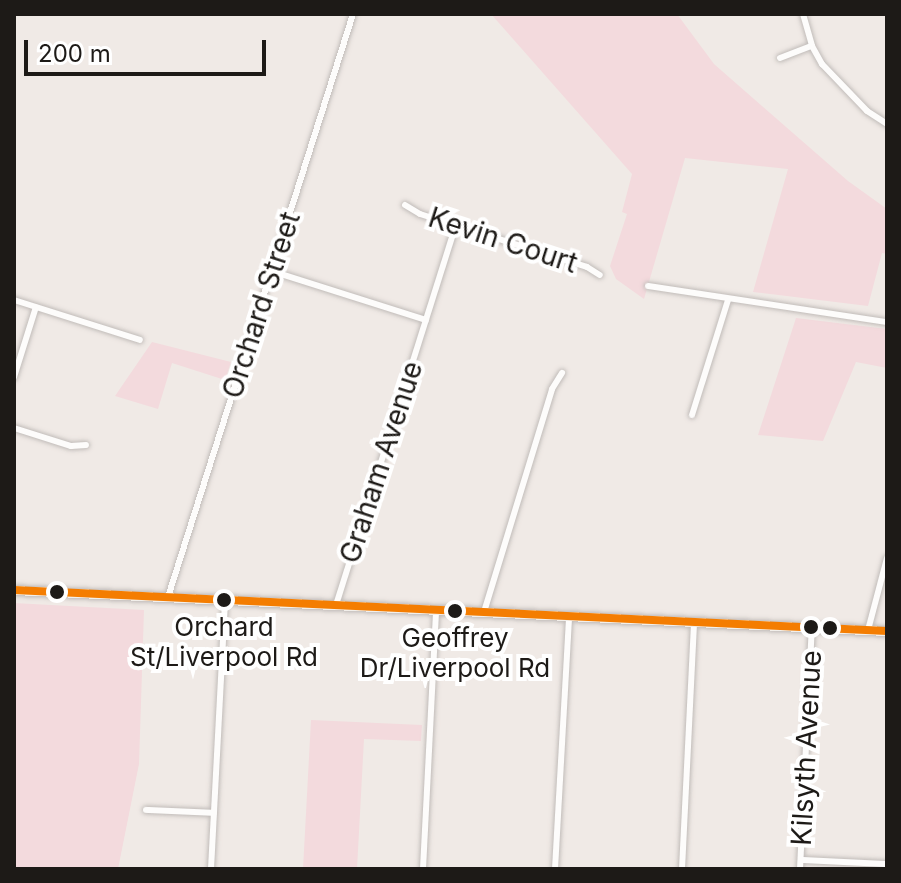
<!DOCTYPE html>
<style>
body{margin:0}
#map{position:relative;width:901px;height:883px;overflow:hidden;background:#f0eae6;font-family:Inter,sans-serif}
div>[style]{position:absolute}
.green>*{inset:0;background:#f3dadd}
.roads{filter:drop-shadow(0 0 2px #c1bcb9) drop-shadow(0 0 2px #c1bcb9)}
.street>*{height:6px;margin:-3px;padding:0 3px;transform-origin:3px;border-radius:3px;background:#fdfcfb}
.secondary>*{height:9px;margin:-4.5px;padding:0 4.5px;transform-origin:4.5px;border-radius:4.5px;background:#f2efeb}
.bus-1>*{height:8px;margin:-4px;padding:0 4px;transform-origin:4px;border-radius:4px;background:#f47d01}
.dots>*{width:22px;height:22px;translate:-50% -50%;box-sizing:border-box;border:4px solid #fff;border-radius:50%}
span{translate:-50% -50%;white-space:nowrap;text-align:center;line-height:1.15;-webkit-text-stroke:8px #fff;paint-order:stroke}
.bus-label{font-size:26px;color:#1d1a17}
.street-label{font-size:28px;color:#1d1a17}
.frame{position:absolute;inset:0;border:16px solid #1d1a17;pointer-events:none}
.scale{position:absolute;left:24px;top:40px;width:242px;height:36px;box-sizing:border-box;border:4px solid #1d1a17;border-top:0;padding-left:10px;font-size:24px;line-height:28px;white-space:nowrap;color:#1d1a17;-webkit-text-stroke:6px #fff;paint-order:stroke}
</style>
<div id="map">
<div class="green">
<div style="clip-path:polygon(491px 14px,677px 14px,714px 64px,848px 181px,887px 209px,887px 254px,882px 253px,868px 306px,753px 292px,788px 169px,685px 158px,644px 299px,616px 279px,610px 266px,627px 214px,622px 212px,632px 174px)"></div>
<div style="clip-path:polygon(796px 318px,887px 329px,887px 368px,856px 362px,823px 441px,758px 435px)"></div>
<div style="clip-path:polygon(152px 342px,231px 362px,225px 380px,172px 363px,158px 409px,115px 396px)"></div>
<div style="clip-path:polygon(14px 603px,144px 610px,139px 764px,118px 869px,14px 869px)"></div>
<div style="clip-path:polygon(311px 720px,422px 725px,421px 741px,364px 739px,357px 869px,303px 869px)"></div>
</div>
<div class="roads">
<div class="street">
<div style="left:803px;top:14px;width:33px;rotate:74deg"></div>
<div style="left:812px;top:46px;width:21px;rotate:61deg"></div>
<div style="left:822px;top:64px;width:65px;rotate:46.2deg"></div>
<div style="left:867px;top:111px;width:24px;rotate:33deg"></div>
<div style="left:780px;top:58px;width:34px;rotate:-21deg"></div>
<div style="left:405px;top:205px;width:17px;rotate:31deg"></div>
<div style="left:420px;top:214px;width:175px;rotate:17.6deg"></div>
<div style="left:587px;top:267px;width:15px;rotate:32deg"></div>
<div style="left:281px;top:274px;width:152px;rotate:17.6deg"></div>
<div style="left:648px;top:286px;width:242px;rotate:8.6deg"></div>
<div style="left:14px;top:300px;width:132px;rotate:17.6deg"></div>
<div style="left:14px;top:377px;width:73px;rotate:-72.6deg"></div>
<div style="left:692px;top:415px;width:121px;rotate:-72.6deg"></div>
<div style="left:14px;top:428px;width:60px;rotate:17.5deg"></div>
<div style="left:71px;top:446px;width:15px;rotate:-4deg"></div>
<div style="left:168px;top:597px;width:612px;rotate:-72.39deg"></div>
<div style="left:336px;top:605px;width:398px;rotate:-72.5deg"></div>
<div style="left:484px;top:612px;width:233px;rotate:-73deg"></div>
<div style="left:552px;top:389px;width:19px;rotate:-58deg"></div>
<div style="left:868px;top:630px;width:74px;rotate:-75.2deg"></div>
<div style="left:146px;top:810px;width:68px;rotate:2.5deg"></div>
<div style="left:801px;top:860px;width:86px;rotate:2.7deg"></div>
<div style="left:211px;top:869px;width:268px;rotate:-87deg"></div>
<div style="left:423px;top:869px;width:260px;rotate:-87.1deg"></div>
<div style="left:555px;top:869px;width:254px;rotate:-86.8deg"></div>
<div style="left:682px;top:869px;width:247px;rotate:-87.2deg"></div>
<div style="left:800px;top:869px;width:242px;rotate:-87.2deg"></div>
</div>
<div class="secondary">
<div style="left:14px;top:590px;width:874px;rotate:2.69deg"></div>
</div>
</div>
<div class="bus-1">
<div style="left:14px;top:590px;width:874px;rotate:2.69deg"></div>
</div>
<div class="dots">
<div style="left:57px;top:592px;background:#1d1a17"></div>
<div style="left:224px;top:600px;background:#1d1a17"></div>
<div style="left:455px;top:611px;background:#1d1a17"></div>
<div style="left:811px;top:627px;background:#1d1a17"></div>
<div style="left:830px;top:628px;background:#1d1a17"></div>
</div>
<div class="bus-label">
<span style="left:224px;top:642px">Orchard<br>St/Liverpool Rd</span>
<span style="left:455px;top:653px">Geoffrey<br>Dr/Liverpool Rd</span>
</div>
<div class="street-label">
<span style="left:503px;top:240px;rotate:18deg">Kevin Court</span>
<span style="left:261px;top:305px;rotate:-72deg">Orchard Street</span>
<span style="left:381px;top:462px;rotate:-72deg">Graham Avenue</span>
<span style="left:806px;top:748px;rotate:-87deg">Kilsyth Avenue</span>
</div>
<div class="frame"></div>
<div class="scale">200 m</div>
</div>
